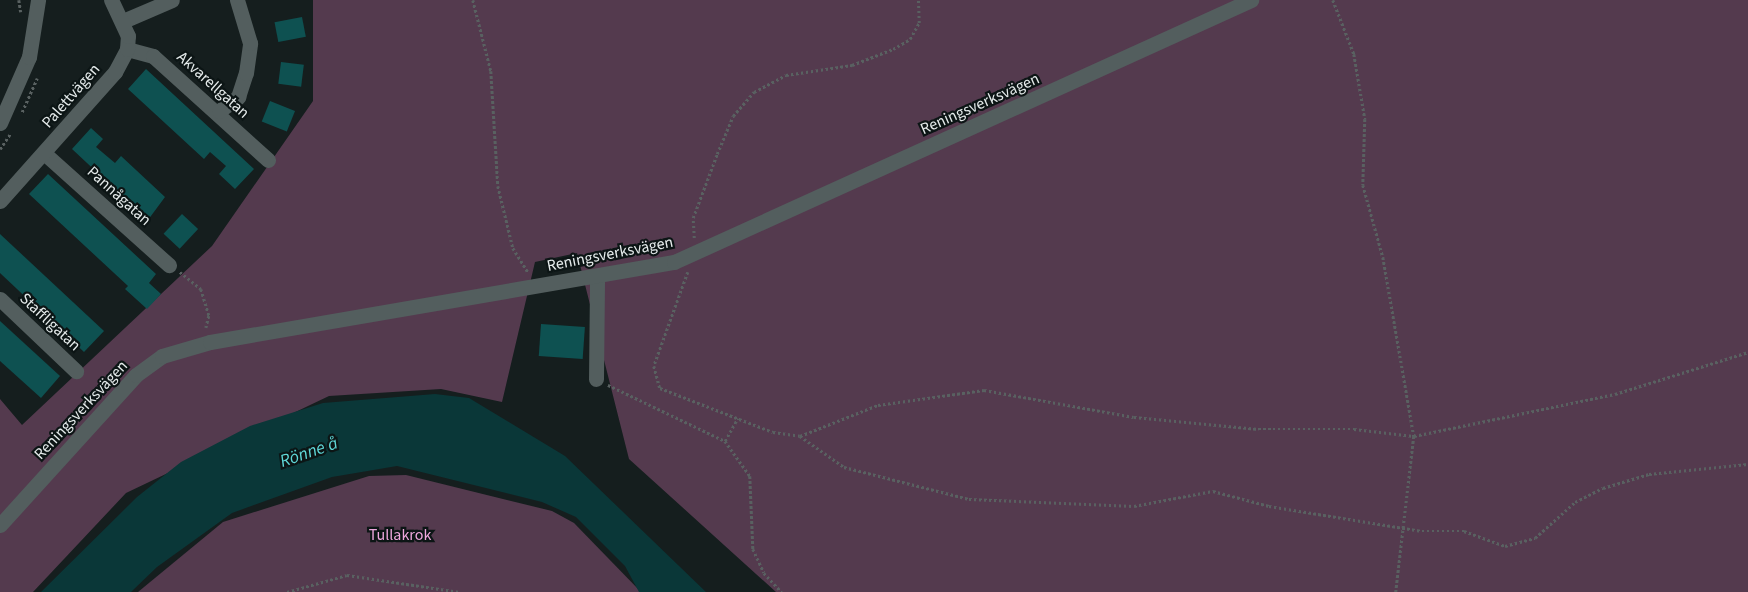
<!DOCTYPE html>
<meta charset="utf-8">
<style>
body{margin:0}
#map{position:relative;width:1748px;height:592px;overflow:hidden;background:#151e1e;font-family:"Source Sans 3",sans-serif}
div>[style]{position:absolute}
.green>*{inset:0;background:#543a4e}
.water>*{inset:0;background:#0a3738}
.building>*{inset:0;background:#0e5151;transform-origin:0 0}
.path>*{height:2.5px;margin-top:-1.25px;transform-origin:0;background:repeating-linear-gradient(90deg,#596161 0 2.5px,transparent 0 5px)}
.minor>*{height:15px;margin:-7.5px;padding:0 7.5px;transform-origin:7.5px;border-radius:7.5px;background:#535e5e}
span{translate:-50% -50%;white-space:nowrap;text-align:center;line-height:1.15;-webkit-text-stroke:4.5px #0c1515;paint-order:stroke}
.street-label{font-size:16px;color:#e5ebeb}
.park-label{font-size:16px;color:#eea7dd}
.water-label{font-size:18px;color:#5fd8d8;font-style:italic}
</style>
<div id="map">
<div class="green">
<div style="clip-path:polygon(313px 0,1748px 0,1748px 592px,776px 592px,629px 459px,577px 253px,535px 262px,502px 402px,441px 389px,329px 396px,126px 493px,33px 592px,0 592px,0 399px,22px 425px,212px 246px,313px 101px)"></div>
<div style="clip-path:polygon(406px 475px,552px 511px,574px 523px,641px 592px,138px 592px,223px 522px,369px 476px)"></div>
</div>
<div class="water">
<div style="clip-path:polygon(435px 394px,469px 398px,565px 456px,706px 592px,639px 592px,625px 566px,576px 517px,542px 502px,397px 466px,332px 477px,232px 513px,157px 567px,131px 592px,41px 592px,137px 497px,181px 462px,250px 426px,323px 403px)"></div>
</div>
<div class="building">
<div style="left:302px;top:17px;width:20px;height:28px;rotate:79deg"></div>
<div style="left:281px;top:62px;width:23px;height:22px;rotate:7deg"></div>
<div style="clip-path:polygon(146px 69px,254px 169px,235px 189px,219px 174px,226px 166px,210px 152px,204px 159px,128px 89px)"></div>
<div style="left:270px;top:101px;width:27px;height:22px;rotate:22deg"></div>
<div style="clip-path:polygon(91px 128px,103px 139px,96px 147px,115px 163px,121px 156px,165px 197px,148px 220px,72px 149px)"></div>
<div style="clip-path:polygon(48px 174px,156px 274px,149px 283px,161px 294px,147px 309px,125px 289px,128px 286px,29px 194px)"></div>
<div style="left:182px;top:214px;width:22px;height:27px;rotate:43deg"></div>
<div style="clip-path:polygon(0 234px,104px 331px,84px 352px,0 273px)"></div>
<div style="clip-path:polygon(0 321px,60px 376px,41px 398px,0 361px)"></div>
<div style="left:541px;top:324px;width:44px;height:32px;rotate:4deg"></div>
</div>
<div class="path">
<div style="left:19px;top:0;width:12px;rotate:81deg"></div>
<div style="left:473px;top:0;width:73px;rotate:75.8deg"></div>
<div style="left:491px;top:71px;width:115px;rotate:86.5deg"></div>
<div style="left:498px;top:186px;width:64px;rotate:76.4deg"></div>
<div style="left:513px;top:248px;width:28px;rotate:58deg"></div>
<div style="left:1333px;top:0;width:58px;rotate:68.7deg"></div>
<div style="left:1354px;top:54px;width:66px;rotate:80.4deg"></div>
<div style="left:1365px;top:119px;width:66px;rotate:91.7deg"></div>
<div style="left:1363px;top:185px;width:75px;rotate:74.5deg"></div>
<div style="left:1383px;top:257px;width:182px;rotate:80.2deg"></div>
<div style="left:1414px;top:436px;width:157px;rotate:96.6deg"></div>
<div style="left:22px;top:112px;width:37px;rotate:-66deg"></div>
<div style="left:0;top:149px;width:18px;rotate:-56deg"></div>
<div style="left:694px;top:238px;width:20px;rotate:-93deg"></div>
<div style="left:693px;top:218px;width:68px;rotate:-69.4deg"></div>
<div style="left:717px;top:154px;width:41px;rotate:-67.2deg"></div>
<div style="left:733px;top:116px;width:32px;rotate:-49deg"></div>
<div style="left:754px;top:92px;width:36px;rotate:-28deg"></div>
<div style="left:786px;top:75px;width:67px;rotate:-8.6deg"></div>
<div style="left:852px;top:65px;width:44px;rotate:-21.3deg"></div>
<div style="left:893px;top:49px;width:20px;rotate:-30deg"></div>
<div style="left:910px;top:39px;width:18px;rotate:-61deg"></div>
<div style="left:919px;top:23px;width:23px;rotate:-92deg"></div>
<div style="left:180px;top:272px;width:27px;rotate:39deg"></div>
<div style="left:201px;top:289px;width:28px;rotate:73deg"></div>
<div style="left:209px;top:316px;width:12px;rotate:104deg"></div>
<div style="left:688px;top:272px;width:100px;rotate:109.9deg"></div>
<div style="left:654px;top:366px;width:23px;rotate:75deg"></div>
<div style="left:660px;top:388px;width:121px;rotate:21.3deg"></div>
<div style="left:773px;top:432px;width:27px;rotate:8deg"></div>
<div style="left:800px;top:436px;width:84px;rotate:-21.7deg"></div>
<div style="left:878px;top:405px;width:107px;rotate:-8.1deg"></div>
<div style="left:984px;top:390px;width:152px;rotate:10.2deg"></div>
<div style="left:1134px;top:417px;width:125px;rotate:5.5deg"></div>
<div style="left:1258px;top:429px;width:96px"></div>
<div style="left:1354px;top:429px;width:60px;rotate:6.7deg"></div>
<div style="left:1414px;top:436px;width:205px;rotate:-11.8deg"></div>
<div style="left:1615px;top:394px;width:139px;rotate:-17.5deg"></div>
<div style="left:608px;top:385px;width:130px;rotate:25.6deg"></div>
<div style="left:725px;top:441px;width:43px;rotate:54.5deg"></div>
<div style="left:750px;top:476px;width:73px;rotate:87.6deg"></div>
<div style="left:753px;top:549px;width:26px;rotate:65deg"></div>
<div style="left:764px;top:573px;width:26px;rotate:47deg"></div>
<div style="left:800px;top:436px;width:54px;rotate:35.2deg"></div>
<div style="left:844px;top:467px;width:129px;rotate:14.4deg"></div>
<div style="left:969px;top:499px;width:165px;rotate:2.4deg"></div>
<div style="left:1134px;top:506px;width:80px;rotate:-10.8deg"></div>
<div style="left:1213px;top:491px;width:58px;rotate:15deg"></div>
<div style="left:1269px;top:506px;width:155px;rotate:9.3deg"></div>
<div style="left:1422px;top:531px;width:42px"></div>
<div style="left:1464px;top:531px;width:44px;rotate:20.1deg"></div>
<div style="left:1505px;top:546px;width:31px;rotate:-15deg"></div>
<div style="left:1535px;top:538px;width:54px;rotate:-42deg"></div>
<div style="left:1575px;top:502px;width:31px;rotate:-27deg"></div>
<div style="left:1603px;top:488px;width:48px;rotate:-16.9deg"></div>
<div style="left:1649px;top:474px;width:100px;rotate:-5.8deg"></div>
<div style="left:725px;top:441px;width:26px;rotate:-61deg"></div>
<div style="left:287px;top:592px;width:62px;rotate:-15.8deg"></div>
<div style="left:347px;top:575px;width:114px;rotate:8.6deg"></div>
</div>
<div class="minor">
<div style="left:123px;top:21px;width:53px;rotate:-23.2deg"></div>
<div style="left:127px;top:49px;width:27px;rotate:15deg"></div>
<div style="left:153px;top:56px;width:155px;rotate:42.1deg"></div>
<div style="left:219px;top:111px;width:24px;rotate:-36deg"></div>
<div style="left:238px;top:97px;width:25px;rotate:-72deg"></div>
<div style="left:246px;top:73px;width:30px;rotate:-82deg"></div>
<div style="left:250px;top:43px;width:45px;rotate:-106.8deg"></div>
<div style="left:0;top:123px;width:72px;rotate:-66.3deg"></div>
<div style="left:29px;top:57px;width:58px;rotate:-81deg"></div>
<div style="left:44px;top:153px;width:168px;rotate:41.9deg"></div>
<div style="left:0;top:201px;width:173px;rotate:-48.3deg"></div>
<div style="left:115px;top:72px;width:26px;rotate:-62deg"></div>
<div style="left:127px;top:49px;width:13px;rotate:-86deg"></div>
<div style="left:128px;top:36px;width:40px;rotate:-115deg"></div>
<div style="left:0;top:299px;width:105px;rotate:43.5deg"></div>
<div style="left:596px;top:379px;width:103px;rotate:-89.4deg"></div>
<div style="left:0;top:525px;width:202px;rotate:-47.8deg"></div>
<div style="left:136px;top:375px;width:32px;rotate:-36deg"></div>
<div style="left:162px;top:356px;width:50px;rotate:-16.3deg"></div>
<div style="left:210px;top:342px;width:471px;rotate:-9.8deg"></div>
<div style="left:674px;top:262px;width:634px;rotate:-24.42deg"></div>
</div>
<div class="street-label">
<span style="left:213px;top:85px;rotate:42deg">Akvarellgatan</span>
<span style="left:71px;top:96px;rotate:-49deg">Palettvägen</span>
<span style="left:980px;top:104px;rotate:-24deg">Reningsverksvägen</span>
<span style="left:119px;top:196px;rotate:42deg">Pannågatan</span>
<span style="left:610px;top:254px;rotate:-11deg">Reningsverksvägen</span>
<span style="left:50px;top:322px;rotate:43deg">Staffligatan</span>
<span style="left:81px;top:410px;rotate:-47deg">Reningsverksvägen</span>
</div>
<div class="park-label">
<span style="left:400px;top:535px">Tullakrok</span>
</div>
<div class="water-label">
<span style="left:309px;top:453px;rotate:-19deg">Rönne å</span>
</div>
</div>
